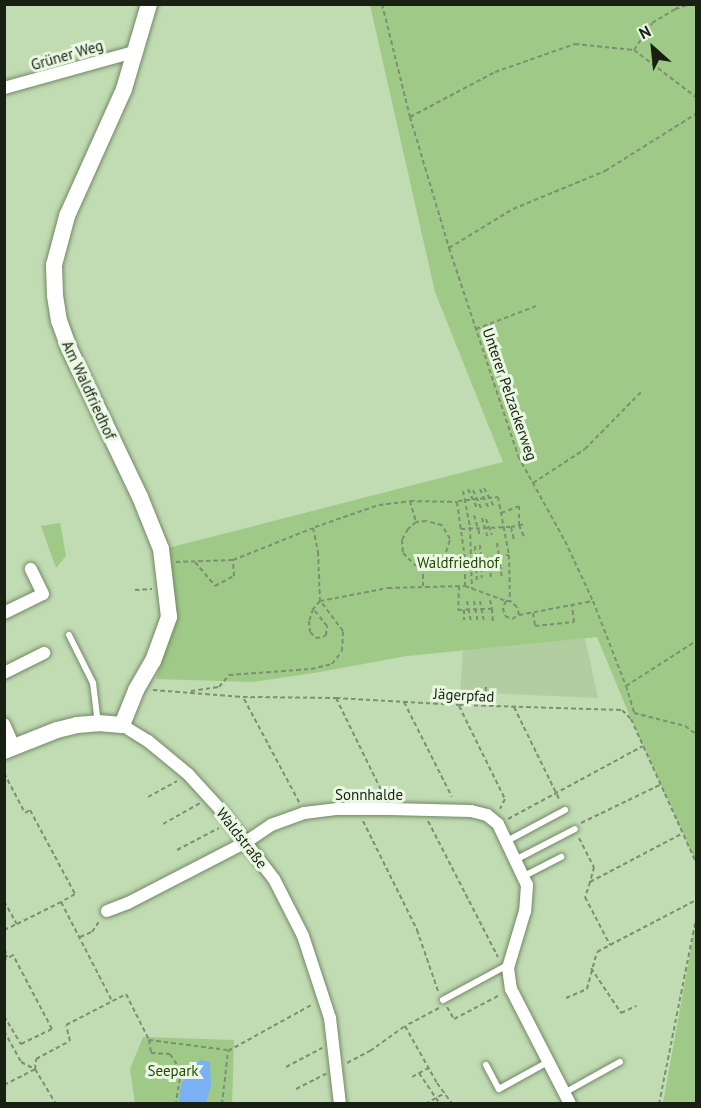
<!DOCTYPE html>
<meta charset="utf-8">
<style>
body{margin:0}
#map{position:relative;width:701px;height:1108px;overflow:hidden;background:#c1dbb3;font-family:"PT Sans",sans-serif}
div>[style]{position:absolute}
.built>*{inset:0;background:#b2cea1}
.green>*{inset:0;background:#9fc986}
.water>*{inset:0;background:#7bb1f4}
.path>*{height:2px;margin-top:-1px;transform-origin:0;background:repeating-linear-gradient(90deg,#7c8f72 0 4.5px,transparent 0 7.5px)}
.roads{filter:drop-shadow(0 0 2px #728964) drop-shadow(0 0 2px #728964)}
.service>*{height:6px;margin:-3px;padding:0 3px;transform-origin:3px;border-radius:3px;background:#fff}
.minor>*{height:12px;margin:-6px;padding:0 6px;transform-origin:6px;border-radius:6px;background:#fff}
.tertiary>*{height:16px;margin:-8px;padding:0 8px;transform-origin:8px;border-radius:8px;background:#fff}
span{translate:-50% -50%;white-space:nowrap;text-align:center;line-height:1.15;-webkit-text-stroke:6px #eaf7e3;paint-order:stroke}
.street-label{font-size:15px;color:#172012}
.park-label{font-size:15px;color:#254902}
.frame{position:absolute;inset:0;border:6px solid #172012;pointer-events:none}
.north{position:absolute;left:623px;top:18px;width:60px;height:60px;-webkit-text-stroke:4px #eaf7e3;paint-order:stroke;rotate:333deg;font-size:16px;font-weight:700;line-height:24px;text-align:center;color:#172012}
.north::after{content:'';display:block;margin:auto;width:21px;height:27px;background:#172012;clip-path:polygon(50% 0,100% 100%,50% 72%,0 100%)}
</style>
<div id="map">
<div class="built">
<div style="clip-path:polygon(585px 638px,598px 698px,460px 692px,463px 650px)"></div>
</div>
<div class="green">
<div style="clip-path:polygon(370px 5px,696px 5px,696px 862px,631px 719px,597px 637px,407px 656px,314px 673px,252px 682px,156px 679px,177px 612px,168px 548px,503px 462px,435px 292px)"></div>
<div style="clip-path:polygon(60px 523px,66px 556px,56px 568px,41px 526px)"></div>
<div style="clip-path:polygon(696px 921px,696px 1103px,663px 1103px)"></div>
<div style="clip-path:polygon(143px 1037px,234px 1040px,232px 1103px,135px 1103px,130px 1069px)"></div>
</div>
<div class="water">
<div style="clip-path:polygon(200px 1060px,210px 1062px,211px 1086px,206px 1103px,179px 1103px,181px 1084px)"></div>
</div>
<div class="path">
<div style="left:382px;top:4px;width:116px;rotate:76.1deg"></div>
<div style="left:410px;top:117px;width:137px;rotate:73.4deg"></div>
<div style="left:449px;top:248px;width:219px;rotate:71.6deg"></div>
<div style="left:518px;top:456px;width:97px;rotate:61.1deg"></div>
<div style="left:565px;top:541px;width:66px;rotate:65deg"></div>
<div style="left:593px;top:601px;width:91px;rotate:68.8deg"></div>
<div style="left:626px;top:686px;width:28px;rotate:73deg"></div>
<div style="left:634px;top:713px;width:53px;rotate:14.3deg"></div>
<div style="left:685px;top:726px;width:14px;rotate:36deg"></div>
<div style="left:634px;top:50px;width:32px;rotate:-56deg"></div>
<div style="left:652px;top:23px;width:27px;rotate:-31deg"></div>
<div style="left:675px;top:9px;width:16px;rotate:-18deg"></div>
<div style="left:410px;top:117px;width:96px;rotate:-27.9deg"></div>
<div style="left:495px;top:72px;width:85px;rotate:-19.3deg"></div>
<div style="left:575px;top:44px;width:59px;rotate:5.8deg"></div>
<div style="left:634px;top:50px;width:78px;rotate:37.2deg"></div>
<div style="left:449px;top:248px;width:75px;rotate:-31.4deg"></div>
<div style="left:513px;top:209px;width:100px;rotate:-22.4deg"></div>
<div style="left:605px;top:171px;width:107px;rotate:-32.1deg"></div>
<div style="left:476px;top:329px;width:64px;rotate:-21deg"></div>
<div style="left:533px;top:483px;width:62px;rotate:-33.2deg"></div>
<div style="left:585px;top:449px;width:81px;rotate:-45.5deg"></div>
<div style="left:484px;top:488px;width:21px;rotate:62deg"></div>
<div style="left:468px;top:489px;width:21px;rotate:65deg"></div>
<div style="left:480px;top:489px;width:20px;rotate:66deg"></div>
<div style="left:473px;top:490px;width:20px;rotate:66deg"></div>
<div style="left:463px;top:491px;width:37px;rotate:79deg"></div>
<div style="left:470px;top:527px;width:62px;rotate:88.2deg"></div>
<div style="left:410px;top:501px;width:22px;rotate:74deg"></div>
<div style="left:416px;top:522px;width:11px;rotate:139deg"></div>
<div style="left:408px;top:529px;width:13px;rotate:119deg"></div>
<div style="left:402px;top:540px;width:13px;rotate:86deg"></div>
<div style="left:403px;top:553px;width:18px;rotate:45deg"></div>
<div style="left:416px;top:566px;width:16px;rotate:7deg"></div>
<div style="left:432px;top:568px;width:15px;rotate:-37deg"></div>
<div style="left:444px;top:559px;width:21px;rotate:-73deg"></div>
<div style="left:450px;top:539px;width:16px;rotate:-120deg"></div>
<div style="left:442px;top:525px;width:16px;rotate:-166deg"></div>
<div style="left:426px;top:521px;width:10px;rotate:174deg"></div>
<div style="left:458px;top:501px;width:40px;rotate:-5.7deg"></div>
<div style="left:498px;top:497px;width:59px;rotate:79.3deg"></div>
<div style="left:501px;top:513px;width:19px;rotate:-21deg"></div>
<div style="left:519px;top:506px;width:19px;rotate:90deg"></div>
<div style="left:519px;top:525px;width:15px;rotate:67deg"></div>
<div style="left:474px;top:515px;width:22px;rotate:74deg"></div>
<div style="left:482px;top:518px;width:19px;rotate:74deg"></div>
<div style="left:486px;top:519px;width:17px;rotate:69deg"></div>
<div style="left:315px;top:527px;width:68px;rotate:-19deg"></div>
<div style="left:379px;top:505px;width:31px;rotate:-7deg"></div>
<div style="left:410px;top:501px;width:47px;rotate:1.2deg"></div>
<div style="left:457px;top:502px;width:58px;rotate:82deg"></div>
<div style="left:465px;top:559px;width:27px;rotate:90deg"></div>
<div style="left:511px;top:527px;width:14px;rotate:-12deg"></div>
<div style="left:461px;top:529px;width:50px;rotate:-2.3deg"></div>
<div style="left:511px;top:527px;width:13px;rotate:77deg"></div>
<div style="left:497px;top:543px;width:14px;rotate:82deg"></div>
<div style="left:499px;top:557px;width:10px;rotate:-11deg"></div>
<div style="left:509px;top:555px;width:46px;rotate:88.8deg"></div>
<div style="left:480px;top:545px;width:33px;rotate:87deg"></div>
<div style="left:475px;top:546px;width:34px;rotate:87deg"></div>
<div style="left:489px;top:558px;width:19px;rotate:84deg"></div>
<div style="left:465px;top:559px;width:34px;rotate:-3deg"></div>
<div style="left:499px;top:557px;width:22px;rotate:82deg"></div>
<div style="left:176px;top:562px;width:57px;rotate:-2deg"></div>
<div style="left:233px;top:560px;width:86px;rotate:-21.8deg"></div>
<div style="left:313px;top:528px;width:25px;rotate:78deg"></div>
<div style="left:318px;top:552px;width:49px;rotate:87.7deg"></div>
<div style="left:320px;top:601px;width:11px;rotate:131deg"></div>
<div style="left:313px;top:609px;width:13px;rotate:108deg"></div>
<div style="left:309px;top:621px;width:11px;rotate:85deg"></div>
<div style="left:310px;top:632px;width:8px;rotate:45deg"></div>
<div style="left:316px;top:638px;width:7px;rotate:-8deg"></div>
<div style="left:323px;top:637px;width:4px;rotate:-34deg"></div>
<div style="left:326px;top:635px;width:9px;rotate:-84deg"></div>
<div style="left:327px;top:626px;width:22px;rotate:-129deg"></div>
<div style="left:195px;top:562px;width:31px;rotate:50deg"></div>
<div style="left:215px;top:586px;width:21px;rotate:-28deg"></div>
<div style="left:234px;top:576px;width:16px;rotate:-94deg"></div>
<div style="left:423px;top:586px;width:18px;rotate:-90deg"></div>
<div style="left:459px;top:586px;width:24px;rotate:92deg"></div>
<div style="left:458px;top:610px;width:34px;rotate:-2deg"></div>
<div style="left:492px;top:609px;width:15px;rotate:86deg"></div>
<div style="left:135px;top:590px;width:17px;rotate:-3deg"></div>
<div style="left:490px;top:600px;width:9px;rotate:77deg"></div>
<div style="left:467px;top:601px;width:20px;rotate:79deg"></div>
<div style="left:474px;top:601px;width:22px;rotate:80deg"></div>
<div style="left:480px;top:601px;width:20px;rotate:79deg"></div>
<div style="left:464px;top:610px;width:10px;rotate:90deg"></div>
<div style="left:533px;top:613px;width:13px;rotate:81deg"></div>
<div style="left:535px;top:626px;width:39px;rotate:-6deg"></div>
<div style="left:574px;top:622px;width:17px;rotate:-97deg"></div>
<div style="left:519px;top:615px;width:75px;rotate:-10.7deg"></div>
<div style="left:626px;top:686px;width:83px;rotate:-32.7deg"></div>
<div style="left:153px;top:690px;width:90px;rotate:4.4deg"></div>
<div style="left:243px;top:697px;width:93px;rotate:0.6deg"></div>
<div style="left:336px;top:698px;width:123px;rotate:3.3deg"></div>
<div style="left:459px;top:705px;width:163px;rotate:1.8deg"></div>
<div style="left:622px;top:710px;width:13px;rotate:45deg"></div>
<div style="left:631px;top:719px;width:157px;rotate:65.6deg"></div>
<div style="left:191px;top:691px;width:28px;rotate:-8deg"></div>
<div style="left:219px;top:687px;width:16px;rotate:-50deg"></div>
<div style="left:229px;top:675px;width:82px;rotate:-4.2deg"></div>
<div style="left:311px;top:669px;width:22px;rotate:-13deg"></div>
<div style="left:332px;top:664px;width:16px;rotate:-52deg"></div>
<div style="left:342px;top:651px;width:20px;rotate:-87deg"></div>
<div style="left:343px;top:631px;width:38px;rotate:-127deg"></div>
<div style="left:320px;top:601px;width:69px;rotate:-10.8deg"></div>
<div style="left:388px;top:588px;width:77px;rotate:-1.5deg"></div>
<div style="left:465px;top:586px;width:44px;rotate:20.1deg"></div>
<div style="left:506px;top:601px;width:8px;rotate:113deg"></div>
<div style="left:503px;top:608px;width:8px;rotate:76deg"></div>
<div style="left:505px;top:616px;width:8px;rotate:23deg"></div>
<div style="left:512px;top:619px;width:8px;rotate:-30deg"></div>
<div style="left:519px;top:615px;width:8px;rotate:-104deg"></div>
<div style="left:517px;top:607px;width:9px;rotate:-139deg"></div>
<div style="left:510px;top:601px;width:4px;rotate:180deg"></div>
<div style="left:336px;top:698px;width:111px;rotate:63.9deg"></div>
<div style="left:244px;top:699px;width:117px;rotate:61.9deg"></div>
<div style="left:404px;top:702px;width:106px;rotate:63.2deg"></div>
<div style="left:459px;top:706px;width:104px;rotate:63.7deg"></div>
<div style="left:505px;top:799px;width:11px;rotate:117deg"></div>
<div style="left:484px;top:706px;width:20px;rotate:-84deg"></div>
<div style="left:514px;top:707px;width:105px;rotate:63.9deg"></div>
<div style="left:4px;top:773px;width:45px;rotate:62.3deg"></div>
<div style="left:25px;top:813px;width:6px;rotate:-31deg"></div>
<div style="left:30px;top:810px;width:95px;rotate:61.8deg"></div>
<div style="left:75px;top:894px;width:16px;rotate:150deg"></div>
<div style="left:148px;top:797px;width:33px;rotate:-29deg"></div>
<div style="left:508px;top:819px;width:153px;rotate:-28.4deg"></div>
<div style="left:363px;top:821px;width:122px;rotate:63.6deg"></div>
<div style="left:417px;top:930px;width:65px;rotate:71deg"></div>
<div style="left:428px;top:821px;width:153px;rotate:62.8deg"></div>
<div style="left:581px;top:823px;width:90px;rotate:-25.7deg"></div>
<div style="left:163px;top:824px;width:43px;rotate:-29.6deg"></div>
<div style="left:579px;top:838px;width:33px;rotate:63deg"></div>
<div style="left:594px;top:867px;width:16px;rotate:105deg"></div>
<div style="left:590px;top:882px;width:105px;rotate:-27.8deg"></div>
<div style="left:177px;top:850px;width:47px;rotate:-27.6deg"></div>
<div style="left:590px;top:882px;width:16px;rotate:108deg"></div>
<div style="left:585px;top:897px;width:54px;rotate:62.5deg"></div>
<div style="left:610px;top:945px;width:97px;rotate:-27.6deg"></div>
<div style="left:4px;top:901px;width:26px;rotate:61deg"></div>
<div style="left:17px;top:924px;width:49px;rotate:-26.6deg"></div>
<div style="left:61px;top:902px;width:111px;rotate:62.7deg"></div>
<div style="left:4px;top:930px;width:14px;rotate:-25deg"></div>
<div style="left:80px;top:937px;width:13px;rotate:-23deg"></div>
<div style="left:92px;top:932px;width:14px;rotate:-56deg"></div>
<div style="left:4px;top:949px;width:7px;rotate:63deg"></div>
<div style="left:7px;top:955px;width:7px;rotate:117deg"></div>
<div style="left:591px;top:968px;width:54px;rotate:56.3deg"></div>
<div style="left:621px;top:1013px;width:17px;rotate:-25deg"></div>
<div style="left:566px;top:998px;width:23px;rotate:-23deg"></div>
<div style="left:587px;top:989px;width:38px;rotate:-75deg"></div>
<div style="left:597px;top:952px;width:15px;rotate:-28deg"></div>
<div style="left:447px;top:1007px;width:14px;rotate:60deg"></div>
<div style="left:454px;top:1019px;width:52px;rotate:-27.6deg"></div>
<div style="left:439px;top:1008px;width:38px;rotate:152deg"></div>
<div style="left:405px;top:1026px;width:65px;rotate:60.7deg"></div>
<div style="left:437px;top:1083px;width:26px;rotate:54deg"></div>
<div style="left:4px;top:1016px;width:33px;rotate:59deg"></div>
<div style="left:21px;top:1044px;width:34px;rotate:-26deg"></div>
<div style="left:52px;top:1029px;width:84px;rotate:-117.8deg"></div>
<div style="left:13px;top:955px;width:8px;rotate:150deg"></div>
<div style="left:4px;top:1031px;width:35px;rotate:61deg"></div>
<div style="left:21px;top:1062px;width:16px;rotate:27deg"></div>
<div style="left:35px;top:1069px;width:10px;rotate:-84deg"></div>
<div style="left:36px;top:1059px;width:38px;rotate:-28deg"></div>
<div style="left:70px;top:1041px;width:16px;rotate:-104deg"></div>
<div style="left:66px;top:1025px;width:68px;rotate:-27.3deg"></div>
<div style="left:126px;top:994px;width:51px;rotate:63.4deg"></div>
<div style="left:149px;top:1040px;width:13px;rotate:81deg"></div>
<div style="left:151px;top:1053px;width:19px;rotate:3deg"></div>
<div style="left:170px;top:1054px;width:20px;rotate:57deg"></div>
<div style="left:181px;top:1071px;width:33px;rotate:99deg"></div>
<div style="left:149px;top:1040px;width:79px;rotate:7.3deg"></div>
<div style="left:347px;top:1063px;width:26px;rotate:-28deg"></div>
<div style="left:370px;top:1051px;width:43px;rotate:-35.5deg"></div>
<div style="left:286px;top:1067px;width:41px;rotate:-27.8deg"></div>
<div style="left:419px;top:1073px;width:37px;rotate:56deg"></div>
<div style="left:412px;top:1077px;width:18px;rotate:-29deg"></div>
<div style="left:4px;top:1085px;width:35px;rotate:-27deg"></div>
<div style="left:35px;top:1069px;width:41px;rotate:59deg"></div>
<div style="left:296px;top:1089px;width:34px;rotate:-27deg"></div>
<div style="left:222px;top:1104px;width:53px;rotate:-83.5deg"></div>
<div style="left:228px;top:1051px;width:97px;rotate:-28.9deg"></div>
<div style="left:425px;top:1104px;width:23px;rotate:-29deg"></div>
<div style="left:659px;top:1104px;width:190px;rotate:-78.7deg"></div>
</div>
<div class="roads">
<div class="service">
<div style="left:69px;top:635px;width:54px;rotate:63.4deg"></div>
<div style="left:93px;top:683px;width:38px;rotate:83deg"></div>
<div style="left:507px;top:841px;width:66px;rotate:-28.1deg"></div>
<div style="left:517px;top:859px;width:65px;rotate:-27.3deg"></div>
<div style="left:524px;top:876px;width:42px;rotate:-27.2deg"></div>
<div style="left:443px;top:1000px;width:69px;rotate:-28.4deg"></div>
<div style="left:504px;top:967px;width:4px;rotate:14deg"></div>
<div style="left:486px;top:1065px;width:27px;rotate:62deg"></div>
<div style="left:499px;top:1089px;width:56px;rotate:-28.9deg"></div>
<div style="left:564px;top:1093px;width:64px;rotate:-29deg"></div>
</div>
<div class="minor">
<div style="left:4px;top:88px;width:138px;rotate:-15.5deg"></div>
<div style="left:4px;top:613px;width:43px;rotate:-26deg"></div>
<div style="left:43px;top:594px;width:28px;rotate:-116deg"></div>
<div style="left:4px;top:673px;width:45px;rotate:-26.6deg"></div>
<div style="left:4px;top:724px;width:24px;rotate:66deg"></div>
<div style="left:122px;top:725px;width:31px;rotate:32deg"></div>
<div style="left:148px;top:741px;width:52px;rotate:39.5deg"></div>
<div style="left:188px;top:774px;width:47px;rotate:47.6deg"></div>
<div style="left:220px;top:809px;width:88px;rotate:52.4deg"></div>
<div style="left:274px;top:879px;width:64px;rotate:63deg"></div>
<div style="left:303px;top:936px;width:86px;rotate:71.8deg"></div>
<div style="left:330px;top:1018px;width:87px;rotate:83.4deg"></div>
<div style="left:107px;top:911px;width:22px;rotate:-21deg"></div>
<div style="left:128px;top:903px;width:133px;rotate:-27.3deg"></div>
<div style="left:246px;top:842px;width:30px;rotate:-34deg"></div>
<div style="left:271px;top:825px;width:35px;rotate:-20deg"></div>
<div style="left:304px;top:813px;width:34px;rotate:-7deg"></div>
<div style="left:338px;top:809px;width:52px"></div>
<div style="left:390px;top:809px;width:81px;rotate:1.4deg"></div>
<div style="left:471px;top:811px;width:16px;rotate:14deg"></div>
<div style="left:487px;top:815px;width:14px;rotate:39deg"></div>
<div style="left:498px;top:824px;width:68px;rotate:64.6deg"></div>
<div style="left:527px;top:885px;width:26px;rotate:94deg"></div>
<div style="left:525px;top:911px;width:59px;rotate:106.6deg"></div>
<div style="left:508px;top:968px;width:21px;rotate:82deg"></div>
<div style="left:511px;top:989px;width:129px;rotate:62.8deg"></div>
</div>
<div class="tertiary">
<div style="left:4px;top:751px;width:57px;rotate:-21.6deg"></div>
<div style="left:57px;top:730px;width:21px;rotate:-14deg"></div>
<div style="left:77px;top:725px;width:21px;rotate:-5deg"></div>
<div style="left:98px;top:723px;width:24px;rotate:5deg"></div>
<div style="left:122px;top:725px;width:38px;rotate:-68deg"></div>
<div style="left:136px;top:690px;width:34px;rotate:-60deg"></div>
<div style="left:153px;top:661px;width:47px;rotate:-70deg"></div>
<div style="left:169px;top:617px;width:68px;rotate:-96.7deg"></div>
<div style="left:161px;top:549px;width:56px;rotate:-112deg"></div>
<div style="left:140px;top:497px;width:165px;rotate:-115.5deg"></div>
<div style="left:69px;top:348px;width:29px;rotate:-110deg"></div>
<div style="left:59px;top:321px;width:26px;rotate:-99deg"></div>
<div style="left:55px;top:295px;width:30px;rotate:-92deg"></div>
<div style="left:54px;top:265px;width:51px;rotate:-75.1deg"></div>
<div style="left:67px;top:216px;width:139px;rotate:-65.8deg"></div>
<div style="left:124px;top:89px;width:89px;rotate:-73.6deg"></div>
</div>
</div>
<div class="street-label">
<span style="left:67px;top:55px;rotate:-16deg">Grüner Weg</span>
<span style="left:89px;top:390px;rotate:65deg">Am Waldfriedhof</span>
<span style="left:510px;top:394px;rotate:71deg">Unterer Pelzackerweg</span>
<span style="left:464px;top:695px;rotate:3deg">Jägerpfad</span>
<span style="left:369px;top:795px">Sonnhalde</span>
<span style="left:242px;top:838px;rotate:52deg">Waldstraße</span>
</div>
<div class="park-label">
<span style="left:458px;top:563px">Waldfriedhof</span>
<span style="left:173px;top:1071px">Seepark</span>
</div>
<div class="frame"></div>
<div class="north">N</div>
</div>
